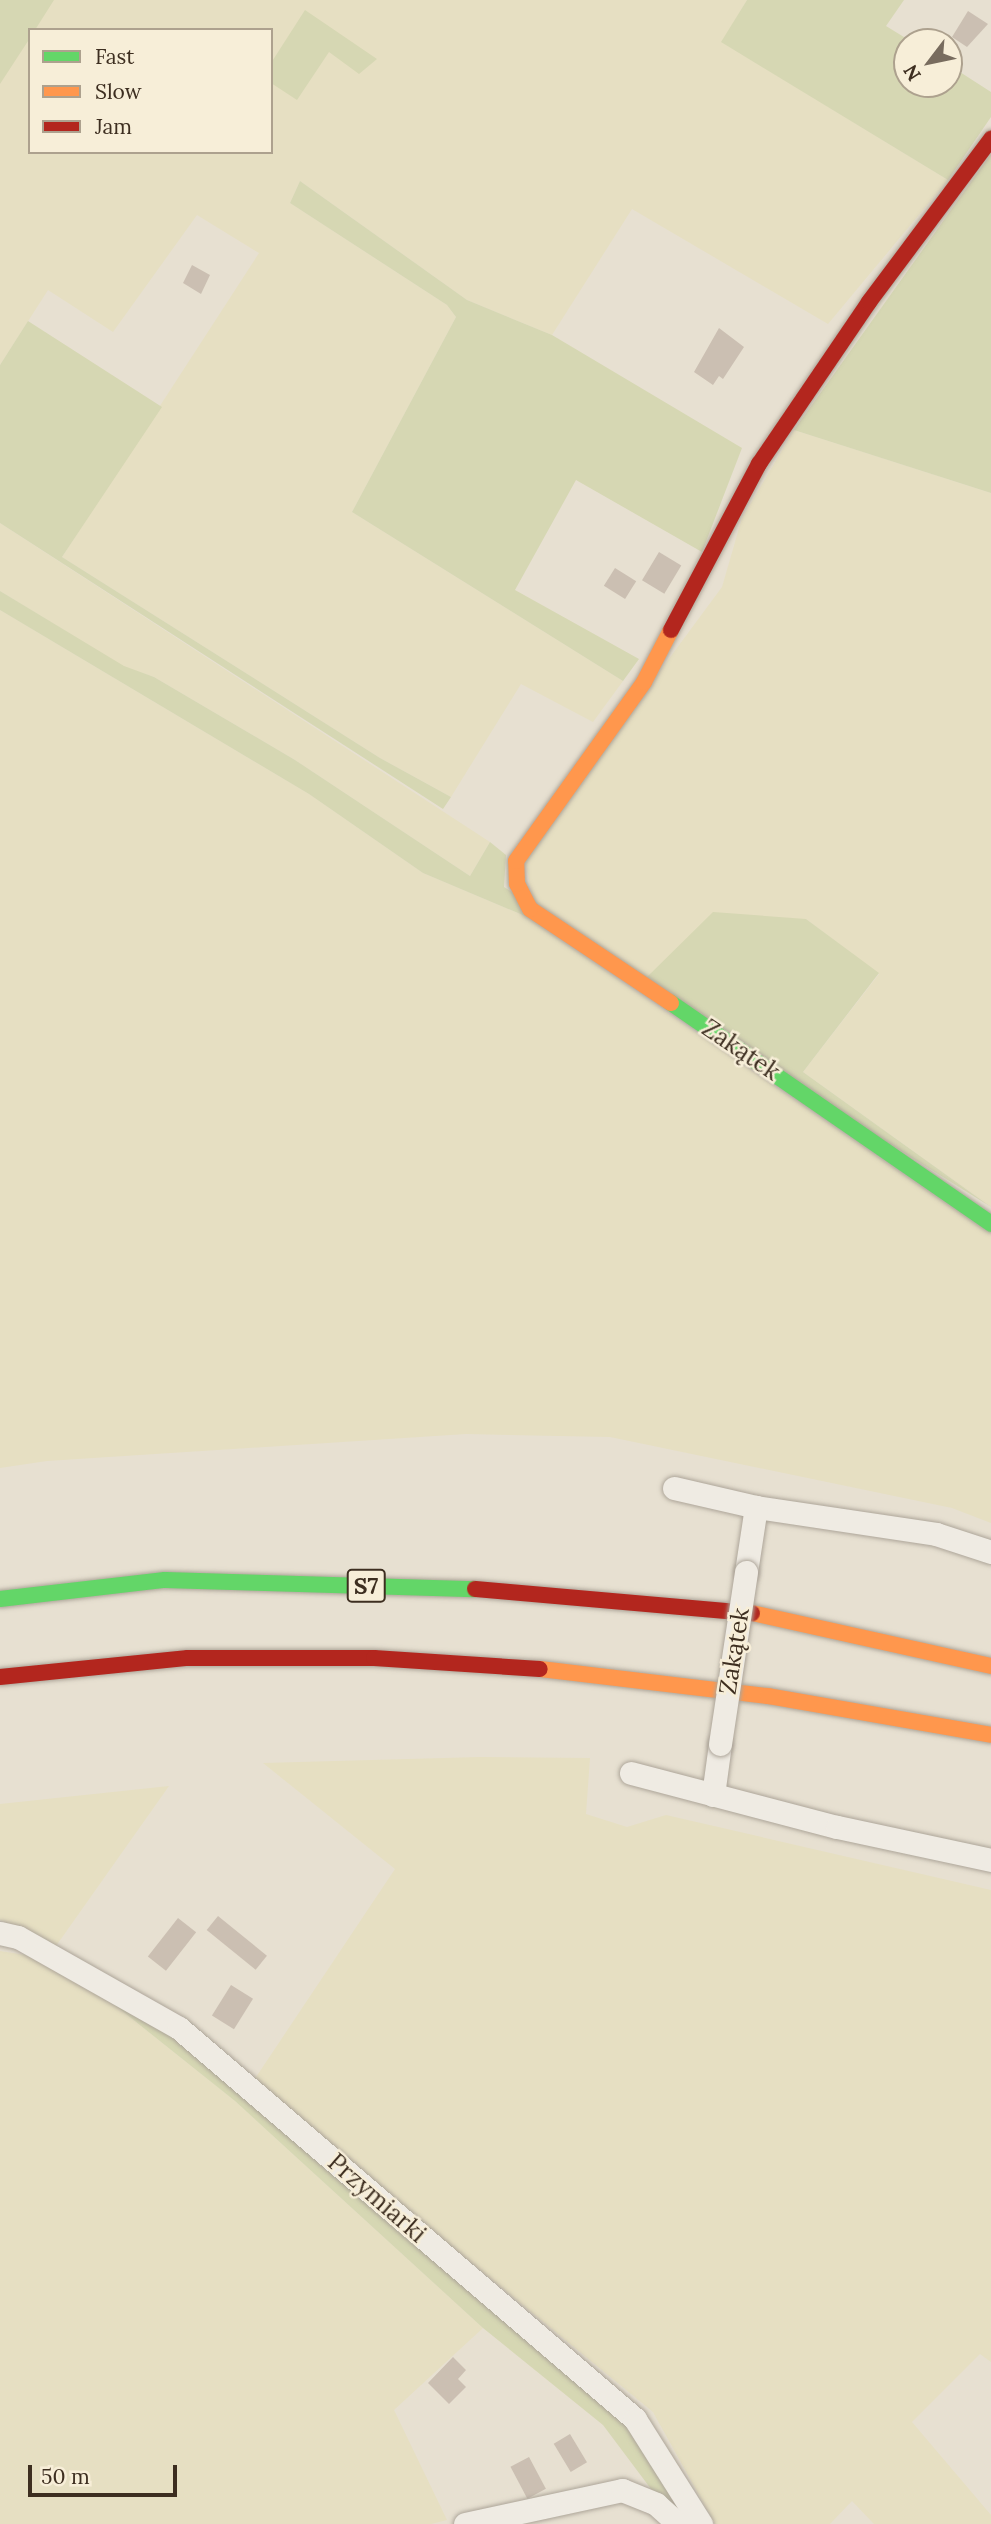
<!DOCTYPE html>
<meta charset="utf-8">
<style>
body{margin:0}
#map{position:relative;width:991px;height:2524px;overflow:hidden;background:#e7e0d1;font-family:Lora,serif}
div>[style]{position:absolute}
.farmland>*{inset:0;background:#e6dfc2}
.green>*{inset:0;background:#d6d7b3}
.building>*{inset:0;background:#cbbfb2;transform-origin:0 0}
.roads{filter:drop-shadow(0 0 2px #ada599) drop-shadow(0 0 2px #ada599)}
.street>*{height:23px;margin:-11.5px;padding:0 11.5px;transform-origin:11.5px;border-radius:11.5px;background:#efebe3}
.fast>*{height:16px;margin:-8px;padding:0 8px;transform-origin:8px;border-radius:8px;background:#63d668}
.slow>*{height:16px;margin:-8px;padding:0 8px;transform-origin:8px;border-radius:8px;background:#ff974d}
.jam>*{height:16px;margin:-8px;padding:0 8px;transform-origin:8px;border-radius:8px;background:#b3261e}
.bridges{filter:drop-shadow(0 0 2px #ada599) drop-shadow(0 0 2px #ada599)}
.street-bridge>*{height:23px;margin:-11.5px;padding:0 11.5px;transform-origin:11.5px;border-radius:11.5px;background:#efebe3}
span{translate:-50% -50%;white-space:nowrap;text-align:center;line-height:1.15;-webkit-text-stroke:5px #f7eed8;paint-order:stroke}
.shield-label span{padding:2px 5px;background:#f7eed8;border:2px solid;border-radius:5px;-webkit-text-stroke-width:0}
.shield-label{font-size:23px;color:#3d2e20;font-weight:700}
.street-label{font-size:24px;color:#3d2e20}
.legend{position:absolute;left:28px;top:28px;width:245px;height:126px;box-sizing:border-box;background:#f7eed8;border:2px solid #ada18e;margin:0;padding:9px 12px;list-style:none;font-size:21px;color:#3d2e20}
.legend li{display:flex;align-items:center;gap:14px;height:35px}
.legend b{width:35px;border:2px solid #ada18e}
.north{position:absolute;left:893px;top:28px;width:70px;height:70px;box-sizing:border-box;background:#f7eed8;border:2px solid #ada18e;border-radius:50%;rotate:238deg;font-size:19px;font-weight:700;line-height:28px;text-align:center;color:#3d2e20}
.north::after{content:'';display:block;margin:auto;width:24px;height:32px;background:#786c5e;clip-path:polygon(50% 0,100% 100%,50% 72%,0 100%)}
.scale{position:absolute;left:28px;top:2465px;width:149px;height:32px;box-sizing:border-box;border:4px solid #3d2e20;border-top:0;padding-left:9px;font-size:21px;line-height:24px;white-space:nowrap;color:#3d2e20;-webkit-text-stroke:5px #f7eed8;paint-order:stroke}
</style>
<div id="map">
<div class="farmland">
<div style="clip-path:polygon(evenodd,0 0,747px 0,722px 42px,948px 180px,828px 324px,632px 209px,552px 335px,467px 300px,300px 181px,290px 203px,447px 305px,456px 317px,352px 512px,623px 681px,593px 722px,521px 684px,451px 797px,380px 758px,62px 557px,259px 253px,197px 215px,113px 332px,48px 290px,0 365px,0 0,30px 30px,271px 30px,271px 152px,30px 152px,30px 30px)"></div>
<div style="clip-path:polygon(794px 430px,991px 493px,991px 1207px,803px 1072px,879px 974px,806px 919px,647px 977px,534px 904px,524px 855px,722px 587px,742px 518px)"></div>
<div style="clip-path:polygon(0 523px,490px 842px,470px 876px,295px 760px,154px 677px,124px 667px,0 591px)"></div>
<div style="clip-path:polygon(0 610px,309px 794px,423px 873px,525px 916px,991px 1234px,991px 1523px,952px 1508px,610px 1437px,466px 1434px,47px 1461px,0 1468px)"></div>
<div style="clip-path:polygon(480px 1757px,590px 1758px,586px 1814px,627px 1827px,666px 1815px,991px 1890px,991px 2362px,980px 2354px,912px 2422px,991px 2515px,991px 2524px,874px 2524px,852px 2501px,830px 2524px,715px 2524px,653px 2412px,252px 2083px,395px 1869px,263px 1763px)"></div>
<div style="clip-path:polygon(169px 1786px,56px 1946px,0 1920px,0 1804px)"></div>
<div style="clip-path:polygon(0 1951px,38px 1957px,96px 1990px,235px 2101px,483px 2328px,394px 2410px,447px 2520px,431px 2524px,0 2524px)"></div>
</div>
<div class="green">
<div style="clip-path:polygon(0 0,54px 0,35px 30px,30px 30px,30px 38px,0 84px)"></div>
<div style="clip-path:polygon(747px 0,904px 0,886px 26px,912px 42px,907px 42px,907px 84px,949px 84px,949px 65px,991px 92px,991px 117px,948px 180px,721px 42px)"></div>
<div style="clip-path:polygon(305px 10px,377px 59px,359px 74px,329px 52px,297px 100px,271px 83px,271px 63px)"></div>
<div style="clip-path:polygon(991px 154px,991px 493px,794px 430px)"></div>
<div style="clip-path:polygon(300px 181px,467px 300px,552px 335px,742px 448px,702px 552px,576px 480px,515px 590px,639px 659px,623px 681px,352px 512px,456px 317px,447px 305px,290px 203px)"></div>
<div style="clip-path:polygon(28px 321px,162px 407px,62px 557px,380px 758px,451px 797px,443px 809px,0 523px,0 365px)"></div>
<div style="clip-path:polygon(0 591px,124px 666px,154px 677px,295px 760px,470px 876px,490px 842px,506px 855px,504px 887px,647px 977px,713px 912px,806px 919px,879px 973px,803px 1072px,991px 1207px,525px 916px,423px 873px,309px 794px,0 610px)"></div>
<div style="clip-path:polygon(96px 1990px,184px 2042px,629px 2424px,689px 2524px,651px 2489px,603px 2425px,483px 2328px,235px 2101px)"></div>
</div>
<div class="building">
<div style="clip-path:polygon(968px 11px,988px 24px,967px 47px,952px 37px)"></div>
<div style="clip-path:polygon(192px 265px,210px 275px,201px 294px,183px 283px)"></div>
<div style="clip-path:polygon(719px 328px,744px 347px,723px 379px,719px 376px,713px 385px,694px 372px)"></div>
<div style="left:659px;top:552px;width:26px;height:33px;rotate:31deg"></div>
<div style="left:615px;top:568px;width:25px;height:21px;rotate:32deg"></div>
<div style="left:218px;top:1916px;width:63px;height:18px;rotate:39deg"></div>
<div style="left:178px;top:1918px;width:23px;height:49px;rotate:38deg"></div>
<div style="left:231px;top:1985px;width:26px;height:36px;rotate:32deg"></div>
<div style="clip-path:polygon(453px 2357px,466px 2370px,458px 2379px,466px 2387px,449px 2404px,428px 2383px)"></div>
<div style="left:570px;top:2434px;width:33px;height:19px;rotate:59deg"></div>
<div style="left:529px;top:2457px;width:36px;height:21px;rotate:62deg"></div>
</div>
<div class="roads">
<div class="street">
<div style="left:674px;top:1488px;width:84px;rotate:13deg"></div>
<div style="left:756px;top:1507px;width:182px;rotate:8.5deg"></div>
<div style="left:936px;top:1534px;width:58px;rotate:18.1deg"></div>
<div style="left:746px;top:1572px;width:66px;rotate:-81.3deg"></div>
<div style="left:631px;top:1773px;width:213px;rotate:14.7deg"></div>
<div style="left:837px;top:1827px;width:157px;rotate:12.1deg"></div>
<div style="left:713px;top:1795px;width:51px;rotate:-82.2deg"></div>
<div style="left:0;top:1933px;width:18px;rotate:13deg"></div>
<div style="left:18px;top:1937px;width:185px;rotate:29.5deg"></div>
<div style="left:179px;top:2028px;width:601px;rotate:40.61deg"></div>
<div style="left:635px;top:2419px;width:124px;rotate:57.8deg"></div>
<div style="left:465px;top:2524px;width:161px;rotate:-12.2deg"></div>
<div style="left:622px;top:2490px;width:37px;rotate:22deg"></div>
<div style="left:656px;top:2504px;width:30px;rotate:42deg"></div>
</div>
<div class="fast">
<div style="left:671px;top:1003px;width:389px;rotate:34.6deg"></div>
<div style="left:0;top:1599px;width:166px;rotate:-6.6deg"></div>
<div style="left:165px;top:1580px;width:310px;rotate:1.7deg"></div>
</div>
<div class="slow">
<div style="left:671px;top:1003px;width:169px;rotate:-146.3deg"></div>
<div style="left:530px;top:909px;width:28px;rotate:-117deg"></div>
<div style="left:517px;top:884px;width:23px;rotate:-92deg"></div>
<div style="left:516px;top:861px;width:220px;rotate:-54.4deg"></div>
<div style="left:644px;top:682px;width:59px;rotate:-62.6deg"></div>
<div style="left:752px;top:1613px;width:245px;rotate:12.5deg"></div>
<div style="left:540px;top:1669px;width:230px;rotate:6.8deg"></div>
<div style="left:768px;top:1696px;width:226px;rotate:9.9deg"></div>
</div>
<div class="jam">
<div style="left:671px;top:630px;width:188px;rotate:-62.1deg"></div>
<div style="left:759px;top:464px;width:196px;rotate:-55.8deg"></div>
<div style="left:869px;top:302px;width:204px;rotate:-53.2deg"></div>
<div style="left:475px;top:1589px;width:278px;rotate:5deg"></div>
<div style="left:0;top:1677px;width:189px;rotate:-5.8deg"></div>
<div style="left:188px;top:1658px;width:186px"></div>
<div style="left:374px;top:1658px;width:166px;rotate:3.8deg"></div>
</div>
</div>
<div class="bridges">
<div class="street-bridge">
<div style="left:720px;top:1744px;width:174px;rotate:-81.4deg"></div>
</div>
</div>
<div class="shield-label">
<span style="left:366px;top:1586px">S7</span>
</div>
<div class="street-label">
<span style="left:741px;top:1050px;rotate:34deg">Zakątek</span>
<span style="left:734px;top:1651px;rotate:-81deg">Zakątek</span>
<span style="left:377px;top:2198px;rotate:41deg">Przymiarki</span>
</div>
<ul class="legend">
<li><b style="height:9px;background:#63d668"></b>Fast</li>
<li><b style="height:9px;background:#ff974d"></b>Slow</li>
<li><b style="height:9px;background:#b3261e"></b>Jam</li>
</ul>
<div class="north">N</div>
<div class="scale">50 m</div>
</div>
